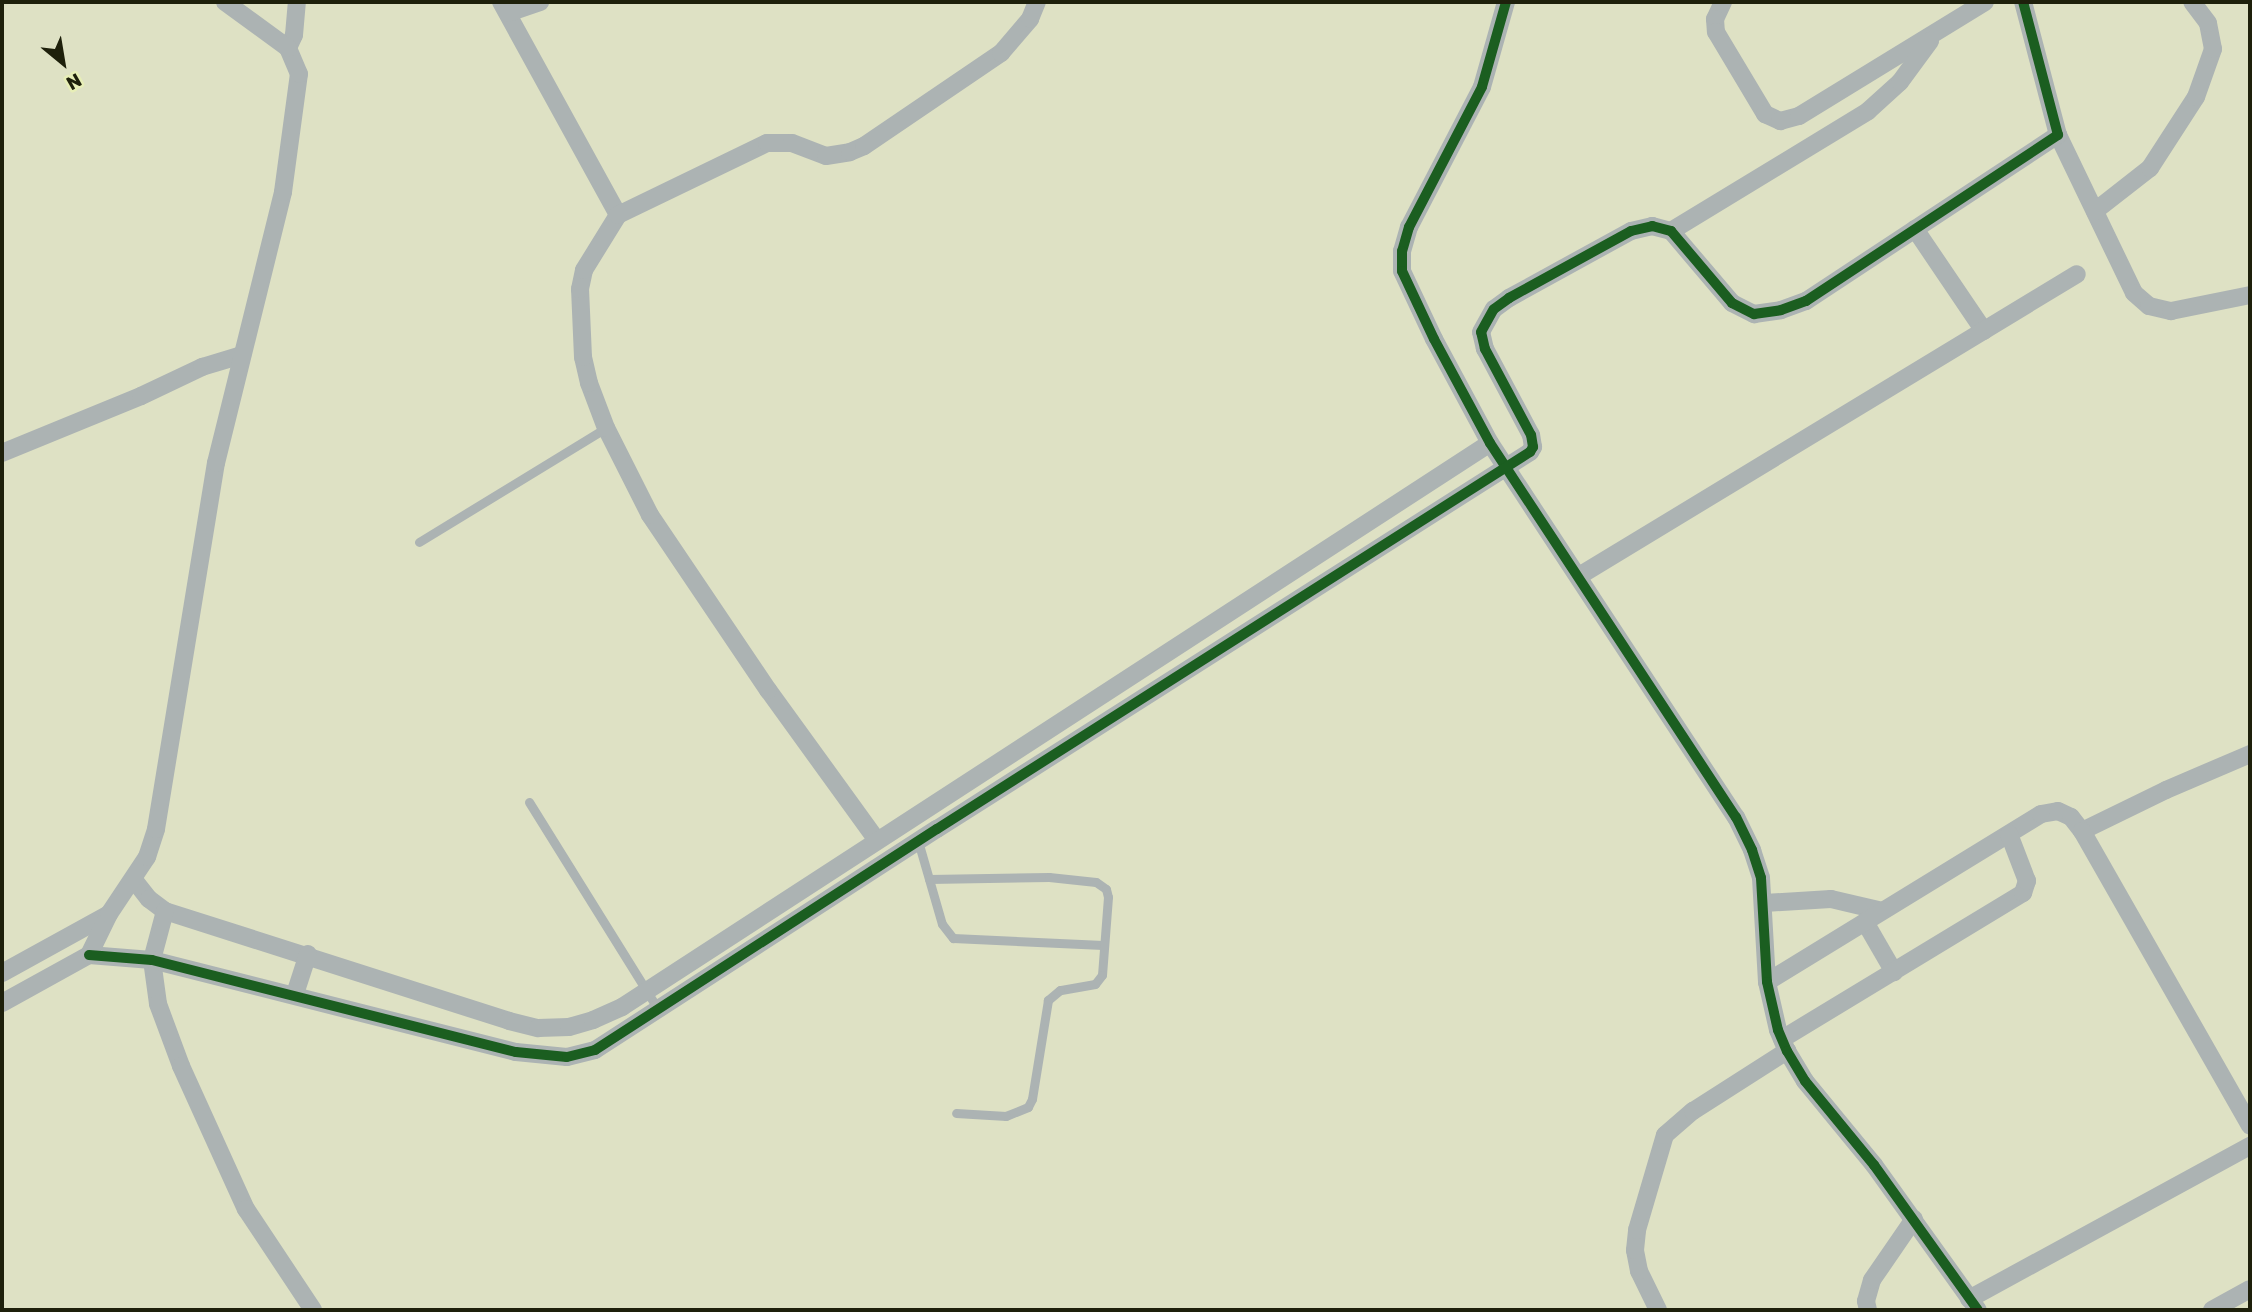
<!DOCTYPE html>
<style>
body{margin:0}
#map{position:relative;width:2252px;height:1312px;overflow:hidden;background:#dee1c4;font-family:Rubik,sans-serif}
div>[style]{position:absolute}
.lane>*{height:9px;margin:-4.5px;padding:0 4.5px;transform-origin:4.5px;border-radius:4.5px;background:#acb3b3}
.street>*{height:18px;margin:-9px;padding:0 9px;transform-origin:9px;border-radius:9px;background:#acb3b3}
.cycleway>*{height:10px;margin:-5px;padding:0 5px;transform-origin:5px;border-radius:5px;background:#1b5e20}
span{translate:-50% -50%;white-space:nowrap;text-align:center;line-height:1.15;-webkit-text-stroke:5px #e7eeb7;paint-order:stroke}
.frame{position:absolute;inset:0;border:4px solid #1e200b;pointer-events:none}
.north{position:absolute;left:28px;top:28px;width:70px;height:70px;-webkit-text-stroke:5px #e7eeb7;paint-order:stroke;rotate:150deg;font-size:19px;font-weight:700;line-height:28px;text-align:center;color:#1e200b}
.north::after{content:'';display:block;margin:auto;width:24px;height:32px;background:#1e200b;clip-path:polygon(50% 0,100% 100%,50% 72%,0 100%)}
</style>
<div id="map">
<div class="lane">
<div style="left:419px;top:542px;width:219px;rotate:-31.4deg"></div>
<div style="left:529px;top:802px;width:244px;rotate:58.1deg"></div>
<div style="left:918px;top:841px;width:86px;rotate:73.9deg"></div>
<div style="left:942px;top:924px;width:18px;rotate:52deg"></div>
<div style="left:953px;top:938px;width:150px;rotate:2.7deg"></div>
<div style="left:929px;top:879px;width:120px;rotate:-1deg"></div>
<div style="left:1049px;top:877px;width:47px;rotate:6.1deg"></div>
<div style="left:1096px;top:882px;width:12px;rotate:35deg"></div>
<div style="left:1106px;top:889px;width:8px;rotate:76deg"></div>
<div style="left:1108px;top:897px;width:78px;rotate:94.4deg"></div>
<div style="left:1102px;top:975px;width:11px;rotate:128deg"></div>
<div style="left:1095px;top:984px;width:36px;rotate:170deg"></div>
<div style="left:1060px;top:990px;width:16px;rotate:140deg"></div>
<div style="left:1048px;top:1000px;width:100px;rotate:99.2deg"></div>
<div style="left:1032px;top:1099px;width:9px;rotate:117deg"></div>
<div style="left:1028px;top:1107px;width:24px;rotate:158deg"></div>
<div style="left:1006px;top:1116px;width:50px;rotate:-176.6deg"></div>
</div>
<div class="street">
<div style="left:501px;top:2px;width:243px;rotate:61.2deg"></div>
<div style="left:1506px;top:2px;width:88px;rotate:105.8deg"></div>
<div style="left:1482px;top:87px;width:158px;rotate:117.5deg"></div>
<div style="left:1409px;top:227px;width:25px;rotate:106deg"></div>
<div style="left:1402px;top:251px;width:20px;rotate:90deg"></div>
<div style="left:1402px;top:271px;width:75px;rotate:64.8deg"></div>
<div style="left:1434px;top:339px;width:118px;rotate:61.7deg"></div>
<div style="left:1490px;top:443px;width:448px;rotate:56.7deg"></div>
<div style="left:1736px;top:817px;width:37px;rotate:64deg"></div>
<div style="left:1752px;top:850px;width:29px;rotate:72deg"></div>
<div style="left:1761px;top:878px;width:104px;rotate:86.7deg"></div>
<div style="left:1767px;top:982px;width:49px;rotate:77.1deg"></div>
<div style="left:1778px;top:1030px;width:23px;rotate:67deg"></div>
<div style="left:1787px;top:1051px;width:35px;rotate:59deg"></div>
<div style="left:1805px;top:1081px;width:109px;rotate:50.6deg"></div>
<div style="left:1874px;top:1165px;width:178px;rotate:54.4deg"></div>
<div style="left:1723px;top:2px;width:19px;rotate:115deg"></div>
<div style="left:1715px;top:19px;width:13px;rotate:86deg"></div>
<div style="left:1716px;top:32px;width:96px;rotate:59.1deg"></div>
<div style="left:1765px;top:114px;width:17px;rotate:25deg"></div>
<div style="left:1780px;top:121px;width:20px;rotate:-15deg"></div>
<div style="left:1799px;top:116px;width:218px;rotate:-31.5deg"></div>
<div style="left:508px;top:13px;width:34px;rotate:-19deg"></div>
<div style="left:288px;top:48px;width:14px;rotate:-65deg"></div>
<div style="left:294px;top:35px;width:33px;rotate:-85deg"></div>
<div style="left:2058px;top:135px;width:175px;rotate:64.3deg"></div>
<div style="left:2134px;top:293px;width:20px;rotate:41deg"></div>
<div style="left:2149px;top:306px;width:23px;rotate:13deg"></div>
<div style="left:2171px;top:311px;width:81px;rotate:-11.4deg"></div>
<div style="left:2095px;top:211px;width:70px;rotate:-38deg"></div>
<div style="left:2150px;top:168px;width:85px;rotate:-57.1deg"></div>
<div style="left:2196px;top:97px;width:51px;rotate:-70.5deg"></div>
<div style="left:2213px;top:49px;width:26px;rotate:-101deg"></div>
<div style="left:2208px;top:23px;width:26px;rotate:-127deg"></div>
<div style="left:1915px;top:229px;width:123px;rotate:55.9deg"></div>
<div style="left:1671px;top:231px;width:231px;rotate:-31.3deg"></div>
<div style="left:1868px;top:111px;width:43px;rotate:-42.2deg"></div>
<div style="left:1900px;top:82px;width:51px;rotate:-53.8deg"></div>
<div style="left:2px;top:453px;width:150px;rotate:-22.3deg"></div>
<div style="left:141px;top:396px;width:68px;rotate:-25.4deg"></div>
<div style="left:202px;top:367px;width:42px;rotate:-16.7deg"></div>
<div style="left:1579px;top:576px;width:582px;rotate:-31.23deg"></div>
<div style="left:2082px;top:831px;width:93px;rotate:-26deg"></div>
<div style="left:2166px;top:790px;width:91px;rotate:-23.2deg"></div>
<div style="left:876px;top:839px;width:184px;rotate:-125.9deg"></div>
<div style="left:768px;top:690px;width:211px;rotate:-124deg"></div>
<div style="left:650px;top:515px;width:97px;rotate:-116.8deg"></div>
<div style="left:606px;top:428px;width:48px;rotate:-110.7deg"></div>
<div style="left:589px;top:383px;width:27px;rotate:-103deg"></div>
<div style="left:583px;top:357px;width:68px;rotate:-92.5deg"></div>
<div style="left:580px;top:289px;width:19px;rotate:-78deg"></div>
<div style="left:584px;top:270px;width:65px;rotate:-58.3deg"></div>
<div style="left:618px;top:215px;width:165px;rotate:-25.8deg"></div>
<div style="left:767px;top:143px;width:25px"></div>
<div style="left:792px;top:143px;width:36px;rotate:21deg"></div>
<div style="left:826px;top:156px;width:24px;rotate:-9deg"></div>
<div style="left:850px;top:152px;width:15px;rotate:-23deg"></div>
<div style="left:864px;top:146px;width:166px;rotate:-34.2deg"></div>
<div style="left:1001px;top:53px;width:45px;rotate:-49.5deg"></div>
<div style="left:1030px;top:19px;width:18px;rotate:-68deg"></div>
<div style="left:134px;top:880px;width:24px;rotate:52deg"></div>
<div style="left:149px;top:899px;width:20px;rotate:37deg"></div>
<div style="left:165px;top:911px;width:361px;rotate:17.7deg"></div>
<div style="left:509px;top:1021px;width:30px;rotate:14deg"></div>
<div style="left:538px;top:1028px;width:31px;rotate:-2deg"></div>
<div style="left:569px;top:1027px;width:25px;rotate:-16deg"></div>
<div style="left:593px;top:1020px;width:32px;rotate:-24deg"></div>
<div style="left:622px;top:1007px;width:1035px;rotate:-33.01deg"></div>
<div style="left:1765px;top:903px;width:66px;rotate:-3.5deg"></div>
<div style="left:1831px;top:899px;width:52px;rotate:13.2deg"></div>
<div style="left:165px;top:911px;width:51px;rotate:104.9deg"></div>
<div style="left:152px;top:960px;width:44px;rotate:82.2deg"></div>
<div style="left:158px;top:1004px;width:66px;rotate:69.6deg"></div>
<div style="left:181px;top:1066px;width:157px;rotate:65.6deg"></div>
<div style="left:246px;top:1209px;width:121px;rotate:56.4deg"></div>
<div style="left:1865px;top:922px;width:58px;rotate:59.9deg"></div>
<div style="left:89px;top:955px;width:63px;rotate:4.5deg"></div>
<div style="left:152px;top:960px;width:375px;rotate:14.2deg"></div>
<div style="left:516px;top:1052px;width:51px;rotate:5.6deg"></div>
<div style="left:567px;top:1057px;width:29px;rotate:-14deg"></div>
<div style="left:595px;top:1050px;width:407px;rotate:-32.9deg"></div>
<div style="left:937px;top:829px;width:703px;rotate:-32.45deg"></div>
<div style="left:1530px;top:452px;width:6px;rotate:-59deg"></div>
<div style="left:1533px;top:447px;width:12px;rotate:-99deg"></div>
<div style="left:1531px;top:435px;width:98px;rotate:-118.1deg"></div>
<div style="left:1485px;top:349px;width:17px;rotate:-103deg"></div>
<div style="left:1481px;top:332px;width:26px;rotate:-61deg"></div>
<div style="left:1494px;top:309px;width:19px;rotate:-36deg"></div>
<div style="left:1509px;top:298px;width:139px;rotate:-28.8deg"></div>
<div style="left:1631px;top:231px;width:22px;rotate:-13deg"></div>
<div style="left:1652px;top:226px;width:20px;rotate:15deg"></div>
<div style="left:1671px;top:231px;width:94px;rotate:49.7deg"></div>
<div style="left:1732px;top:303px;width:25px;rotate:27deg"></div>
<div style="left:1754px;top:314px;width:27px;rotate:-8deg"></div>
<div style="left:1781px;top:310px;width:27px;rotate:-20deg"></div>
<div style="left:1806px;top:301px;width:302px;rotate:-33.4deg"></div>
<div style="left:2058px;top:135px;width:138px;rotate:-104.7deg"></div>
<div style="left:2px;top:973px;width:122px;rotate:-28.9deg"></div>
<div style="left:1767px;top:982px;width:321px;rotate:-31.5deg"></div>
<div style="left:2041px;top:814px;width:17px;rotate:-10deg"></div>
<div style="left:2058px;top:811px;width:14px;rotate:25deg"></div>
<div style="left:2071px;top:817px;width:18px;rotate:52deg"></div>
<div style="left:2082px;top:831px;width:339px;rotate:60.3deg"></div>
<div style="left:295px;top:994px;width:42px;rotate:-72deg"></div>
<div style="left:2px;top:1003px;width:99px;rotate:-28.9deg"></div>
<div style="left:89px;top:955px;width:46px;rotate:-64deg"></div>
<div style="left:109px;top:914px;width:69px;rotate:-56.3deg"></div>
<div style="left:147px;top:857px;width:29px;rotate:-72deg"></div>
<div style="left:156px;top:829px;width:371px;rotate:-80.7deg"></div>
<div style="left:216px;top:463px;width:279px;rotate:-76.1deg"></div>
<div style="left:283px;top:192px;width:119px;rotate:-82.3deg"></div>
<div style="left:299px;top:74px;width:28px;rotate:-113deg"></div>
<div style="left:288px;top:48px;width:78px;rotate:-143.9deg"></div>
<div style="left:1782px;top:1039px;width:282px;rotate:-31.2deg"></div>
<div style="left:2023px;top:893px;width:13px;rotate:-72deg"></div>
<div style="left:2027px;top:881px;width:50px;rotate:-111deg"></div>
<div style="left:1969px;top:1299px;width:320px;rotate:-28.6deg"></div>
<div style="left:1658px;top:1310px;width:43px;rotate:-116deg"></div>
<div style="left:1639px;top:1271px;width:21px;rotate:-101deg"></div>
<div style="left:1635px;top:1250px;width:20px;rotate:-84deg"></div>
<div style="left:1637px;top:1230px;width:99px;rotate:-73.6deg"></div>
<div style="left:1665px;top:1135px;width:37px;rotate:-41deg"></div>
<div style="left:1693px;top:1111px;width:112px;rotate:-32.6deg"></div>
<div style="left:1868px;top:1310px;width:9px;rotate:-103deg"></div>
<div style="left:1866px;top:1301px;width:22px;rotate:-74deg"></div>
<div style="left:1872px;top:1280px;width:74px;rotate:-55.5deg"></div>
<div style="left:2212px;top:1310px;width:43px;rotate:-28.9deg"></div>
</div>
<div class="cycleway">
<div style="left:1506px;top:2px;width:88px;rotate:105.8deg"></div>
<div style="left:1482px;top:87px;width:158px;rotate:117.5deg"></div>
<div style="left:1409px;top:227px;width:25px;rotate:106deg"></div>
<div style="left:1402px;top:251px;width:20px;rotate:90deg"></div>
<div style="left:1402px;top:271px;width:75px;rotate:64.8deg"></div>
<div style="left:1434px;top:339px;width:118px;rotate:61.7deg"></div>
<div style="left:1490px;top:443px;width:448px;rotate:56.7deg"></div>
<div style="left:1736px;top:817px;width:37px;rotate:64deg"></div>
<div style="left:1752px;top:850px;width:29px;rotate:72deg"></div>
<div style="left:1761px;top:878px;width:104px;rotate:86.7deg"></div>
<div style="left:1767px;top:982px;width:49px;rotate:77.1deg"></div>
<div style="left:1778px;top:1030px;width:23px;rotate:67deg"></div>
<div style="left:1787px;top:1051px;width:35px;rotate:59deg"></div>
<div style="left:1805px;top:1081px;width:109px;rotate:50.6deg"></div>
<div style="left:1874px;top:1165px;width:178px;rotate:54.4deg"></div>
<div style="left:89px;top:955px;width:63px;rotate:4.5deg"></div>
<div style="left:152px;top:960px;width:375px;rotate:14.2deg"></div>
<div style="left:516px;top:1052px;width:51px;rotate:5.6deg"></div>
<div style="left:567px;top:1057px;width:29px;rotate:-14deg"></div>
<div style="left:595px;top:1050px;width:407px;rotate:-32.9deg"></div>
<div style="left:937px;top:829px;width:703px;rotate:-32.45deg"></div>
<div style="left:1530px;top:452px;width:6px;rotate:-59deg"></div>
<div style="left:1533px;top:447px;width:12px;rotate:-99deg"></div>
<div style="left:1531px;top:435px;width:98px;rotate:-118.1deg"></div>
<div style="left:1485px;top:349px;width:17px;rotate:-103deg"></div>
<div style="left:1481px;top:332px;width:26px;rotate:-61deg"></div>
<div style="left:1494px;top:309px;width:19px;rotate:-36deg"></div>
<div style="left:1509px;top:298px;width:139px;rotate:-28.8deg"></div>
<div style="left:1631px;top:231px;width:22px;rotate:-13deg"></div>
<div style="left:1652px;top:226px;width:20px;rotate:15deg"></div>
<div style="left:1671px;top:231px;width:94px;rotate:49.7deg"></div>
<div style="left:1732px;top:303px;width:25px;rotate:27deg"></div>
<div style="left:1754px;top:314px;width:27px;rotate:-8deg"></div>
<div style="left:1781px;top:310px;width:27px;rotate:-20deg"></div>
<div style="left:1806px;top:301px;width:302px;rotate:-33.4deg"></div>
<div style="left:2058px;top:135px;width:138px;rotate:-104.7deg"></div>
</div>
<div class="frame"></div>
<div class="north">N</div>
</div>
